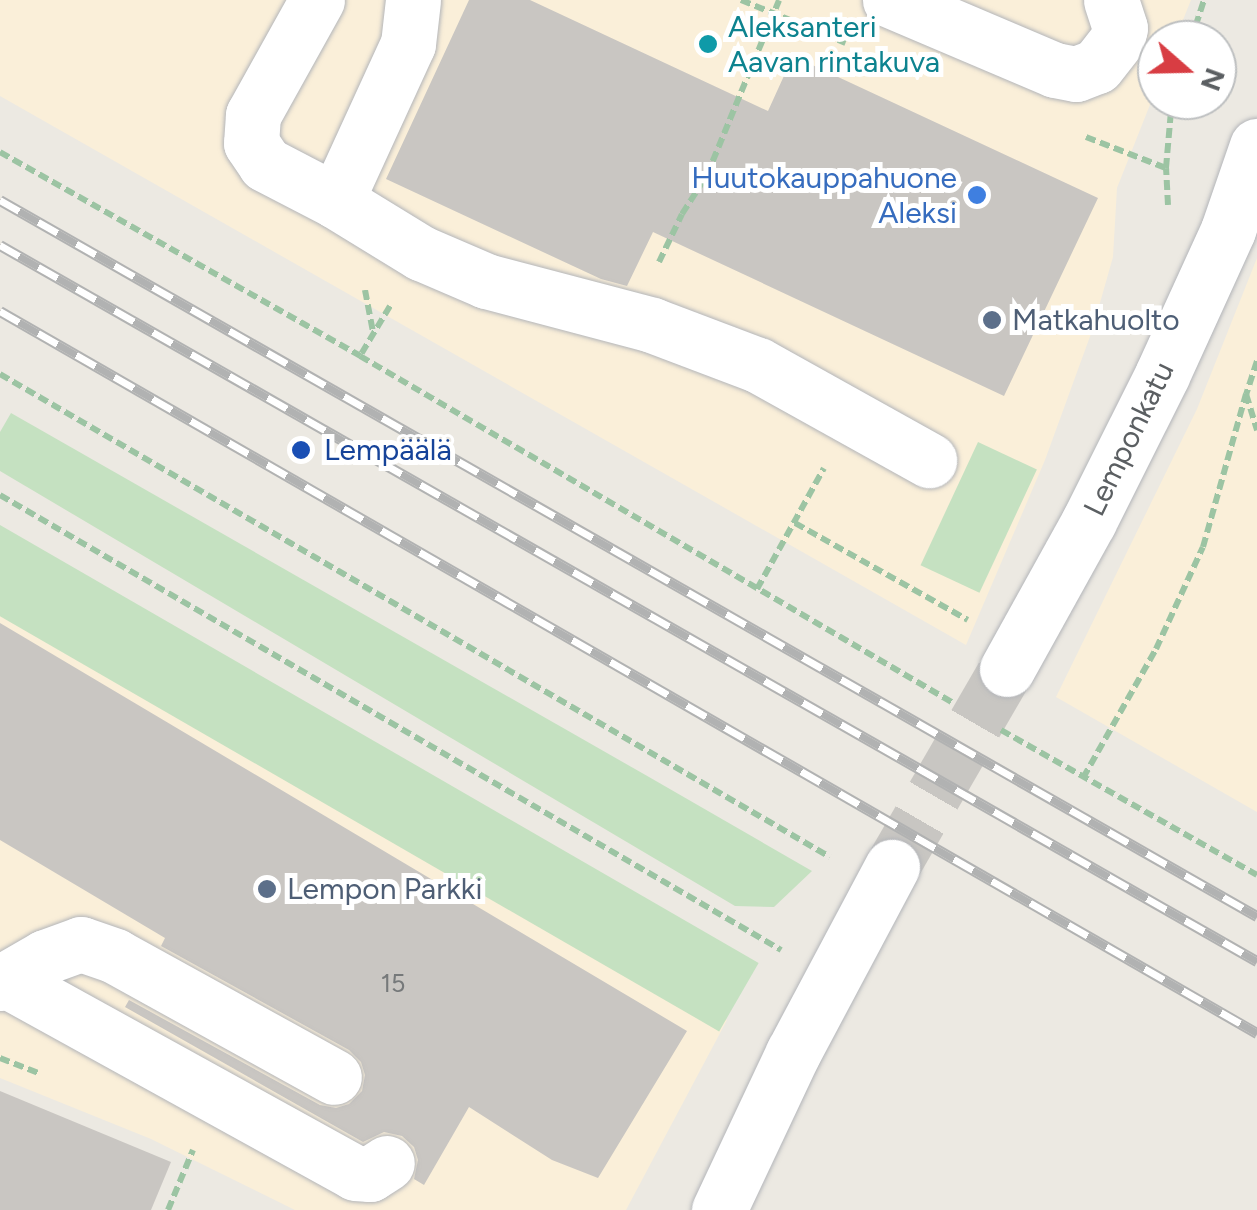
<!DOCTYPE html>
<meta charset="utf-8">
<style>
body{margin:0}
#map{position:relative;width:1257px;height:1210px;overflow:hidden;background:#ece9e2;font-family:Figtree,sans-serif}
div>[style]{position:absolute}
.commercial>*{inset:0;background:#faefd9}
.green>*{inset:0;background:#c5e1c1;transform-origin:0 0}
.building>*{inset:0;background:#c9c6c2}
.minor-tunnel>*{height:55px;margin-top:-27.5px;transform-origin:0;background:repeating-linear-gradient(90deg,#c8c6c2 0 55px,transparent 0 83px)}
.path>*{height:6px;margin-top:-3px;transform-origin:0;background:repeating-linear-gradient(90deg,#9cc4a3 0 10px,transparent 0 15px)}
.roads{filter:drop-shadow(0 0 2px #b3b5b9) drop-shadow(0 0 2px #b3b5b9)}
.minor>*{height:55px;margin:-27.5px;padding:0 27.5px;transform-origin:27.5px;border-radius:27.5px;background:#fff}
.rail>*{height:11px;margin-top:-5.5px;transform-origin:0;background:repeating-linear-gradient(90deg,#fff 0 22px,#b1b2b2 0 44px);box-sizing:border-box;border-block:2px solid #b1b2b2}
.dots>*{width:28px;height:28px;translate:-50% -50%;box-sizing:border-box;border:5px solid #fff;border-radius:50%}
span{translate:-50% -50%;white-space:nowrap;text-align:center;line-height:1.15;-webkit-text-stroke:10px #fff;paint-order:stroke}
.number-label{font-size:25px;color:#76797a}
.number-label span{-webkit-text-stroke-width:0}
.culture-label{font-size:30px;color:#0d838f}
.left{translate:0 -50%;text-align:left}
.shop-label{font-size:30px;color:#366cbe}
.right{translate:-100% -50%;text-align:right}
.service-label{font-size:30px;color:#4e5e75}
.street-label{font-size:30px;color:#5b5f62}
.transit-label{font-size:30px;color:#164399}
.north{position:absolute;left:1137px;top:20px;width:100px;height:100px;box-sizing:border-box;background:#fff;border:2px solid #bdbfc0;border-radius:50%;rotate:110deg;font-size:28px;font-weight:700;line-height:40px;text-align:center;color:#5b5f62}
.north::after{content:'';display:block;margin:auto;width:35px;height:45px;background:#d83d43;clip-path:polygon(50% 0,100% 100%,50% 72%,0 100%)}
</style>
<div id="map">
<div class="commercial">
<div style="clip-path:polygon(0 0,1191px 0,1175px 40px,1157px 40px,1157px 87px,1117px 188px,1113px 257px,1092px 331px,1045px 460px,966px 645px,0 96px)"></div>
<div style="clip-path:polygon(1257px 258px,1257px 812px,1056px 697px,1197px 409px)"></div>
<div style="clip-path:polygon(0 604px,727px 1020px,626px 1210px,295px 1210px,151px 1139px,0 1078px)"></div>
</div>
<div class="green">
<div style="clip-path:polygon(11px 413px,649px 777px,812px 871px,774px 907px,735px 906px,0 471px,0 432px)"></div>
<div style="left:978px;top:442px;width:65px;height:136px;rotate:25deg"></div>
<div style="left:0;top:525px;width:876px;height:79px;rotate:30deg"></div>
</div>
<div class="building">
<div style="clip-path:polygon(469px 0,530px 0,768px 111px,793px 56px,1098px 198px,1004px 396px,653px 232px,627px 286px,601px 279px,386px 179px)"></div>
<div style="clip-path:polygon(0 623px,687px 1031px,598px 1178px,552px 1160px,469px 1107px,424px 1185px,414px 1179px,418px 1160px,414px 1147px,402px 1136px,384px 1132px,363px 1142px,125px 1007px,129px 1000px,320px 1105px,336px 1108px,349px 1104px,362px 1091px,365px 1075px,361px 1062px,349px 1050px,161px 946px,165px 938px,0 840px)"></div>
<div style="clip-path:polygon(0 1091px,171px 1162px,151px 1210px,0 1210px)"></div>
</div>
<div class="minor-tunnel">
<div style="left:892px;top:867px;width:229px;rotate:-59.9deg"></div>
</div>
<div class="path">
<div style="left:741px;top:0;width:113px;rotate:22.3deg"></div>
<div style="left:1191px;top:40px;width:42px;rotate:-72deg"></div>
<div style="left:1086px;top:137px;width:86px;rotate:21.2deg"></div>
<div style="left:0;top:152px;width:414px;rotate:29.5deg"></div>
<div style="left:1168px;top:205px;width:37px;rotate:-93deg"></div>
<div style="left:1166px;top:168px;width:68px;rotate:-85deg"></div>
<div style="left:659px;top:262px;width:53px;rotate:-64.4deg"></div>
<div style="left:682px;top:214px;width:46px;rotate:-57.3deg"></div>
<div style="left:707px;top:175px;width:189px;rotate:-67.6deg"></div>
<div style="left:365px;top:290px;width:43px;rotate:79.2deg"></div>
<div style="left:390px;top:306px;width:58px;rotate:121deg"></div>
<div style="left:360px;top:356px;width:689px;rotate:30.32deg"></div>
<div style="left:1257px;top:361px;width:35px;rotate:108deg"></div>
<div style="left:1246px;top:394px;width:38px;rotate:73deg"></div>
<div style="left:0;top:374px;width:960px;rotate:30.2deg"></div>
<div style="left:0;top:495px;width:904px;rotate:30.22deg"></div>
<div style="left:795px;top:523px;width:198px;rotate:29.3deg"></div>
<div style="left:757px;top:589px;width:138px;rotate:-61deg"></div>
<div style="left:1001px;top:730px;width:294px;rotate:29.5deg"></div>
<div style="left:1083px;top:778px;width:148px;rotate:-60.5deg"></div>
<div style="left:1156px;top:649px;width:112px;rotate:-65.3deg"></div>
<div style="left:1203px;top:547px;width:159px;rotate:-74.3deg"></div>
<div style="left:0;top:1058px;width:44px;rotate:21.3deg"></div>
<div style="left:168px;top:1210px;width:65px;rotate:-67.4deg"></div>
</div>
<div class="roads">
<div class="minor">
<div style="left:317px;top:0;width:132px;rotate:119.1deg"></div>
<div style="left:253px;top:115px;width:28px;rotate:94deg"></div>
<div style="left:251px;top:143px;width:25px;rotate:56deg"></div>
<div style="left:265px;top:164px;width:80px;rotate:27.5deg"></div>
<div style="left:336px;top:201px;width:173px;rotate:-65.4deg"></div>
<div style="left:408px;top:44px;width:44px;rotate:-83.5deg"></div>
<div style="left:890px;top:0;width:179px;rotate:23deg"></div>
<div style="left:1055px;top:70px;width:21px;rotate:11deg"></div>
<div style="left:1076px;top:74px;width:22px;rotate:-21deg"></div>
<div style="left:1097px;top:66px;width:33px;rotate:-52deg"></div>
<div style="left:1117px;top:40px;width:12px;rotate:-76deg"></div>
<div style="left:1120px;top:28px;width:29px;rotate:-108deg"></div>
<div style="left:336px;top:201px;width:100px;rotate:31.5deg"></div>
<div style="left:421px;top:253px;width:71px;rotate:23.3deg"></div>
<div style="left:486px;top:281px;width:172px;rotate:14.8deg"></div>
<div style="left:652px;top:325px;width:113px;rotate:20.7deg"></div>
<div style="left:758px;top:365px;width:196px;rotate:29.1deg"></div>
<div style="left:1007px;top:669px;width:169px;rotate:-61deg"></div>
<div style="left:1089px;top:521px;width:163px;rotate:-63.4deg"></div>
<div style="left:1162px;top:375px;width:159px;rotate:-65.5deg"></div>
<div style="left:1228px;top:230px;width:89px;rotate:-71deg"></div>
<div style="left:4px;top:979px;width:401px;rotate:28.9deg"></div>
<div style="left:355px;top:1173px;width:15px;rotate:4deg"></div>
<div style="left:370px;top:1174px;width:20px;rotate:-33deg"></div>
<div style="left:0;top:983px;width:52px;rotate:-30deg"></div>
<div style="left:45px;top:957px;width:38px;rotate:-20deg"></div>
<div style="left:81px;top:944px;width:36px;rotate:19deg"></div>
<div style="left:115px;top:956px;width:250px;rotate:28.9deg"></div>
<div style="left:719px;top:1210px;width:174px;rotate:-64.8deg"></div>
<div style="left:793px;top:1053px;width:211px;rotate:-62deg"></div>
</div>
</div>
<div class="rail">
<div style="left:0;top:200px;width:1447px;rotate:29.67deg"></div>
<div style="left:0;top:245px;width:1447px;rotate:29.67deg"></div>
<div style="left:0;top:311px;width:1450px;rotate:29.87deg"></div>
</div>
<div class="dots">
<div style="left:708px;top:44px;background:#0f9aa8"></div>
<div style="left:977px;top:195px;background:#3f7fe0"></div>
<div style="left:992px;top:320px;background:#5c6f8a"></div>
<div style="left:301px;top:450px;background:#1a4fb4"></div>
<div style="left:267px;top:889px;background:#5c6f8a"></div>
</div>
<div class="number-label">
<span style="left:393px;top:983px">15</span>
</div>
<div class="culture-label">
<span class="left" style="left:728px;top:44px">Aleksanteri<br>Aavan rintakuva</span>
</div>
<div class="shop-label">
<span class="right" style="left:957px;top:195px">Huutokauppahuone<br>Aleksi</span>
</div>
<div class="service-label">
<span class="left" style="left:1012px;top:320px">Matkahuolto</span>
<span class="left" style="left:287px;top:889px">Lempon Parkki</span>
</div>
<div class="street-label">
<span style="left:1129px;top:439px;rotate:-64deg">Lemponkatu</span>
</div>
<div class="transit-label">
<span class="left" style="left:324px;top:450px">Lempäälä</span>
</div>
<div class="north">N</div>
</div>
